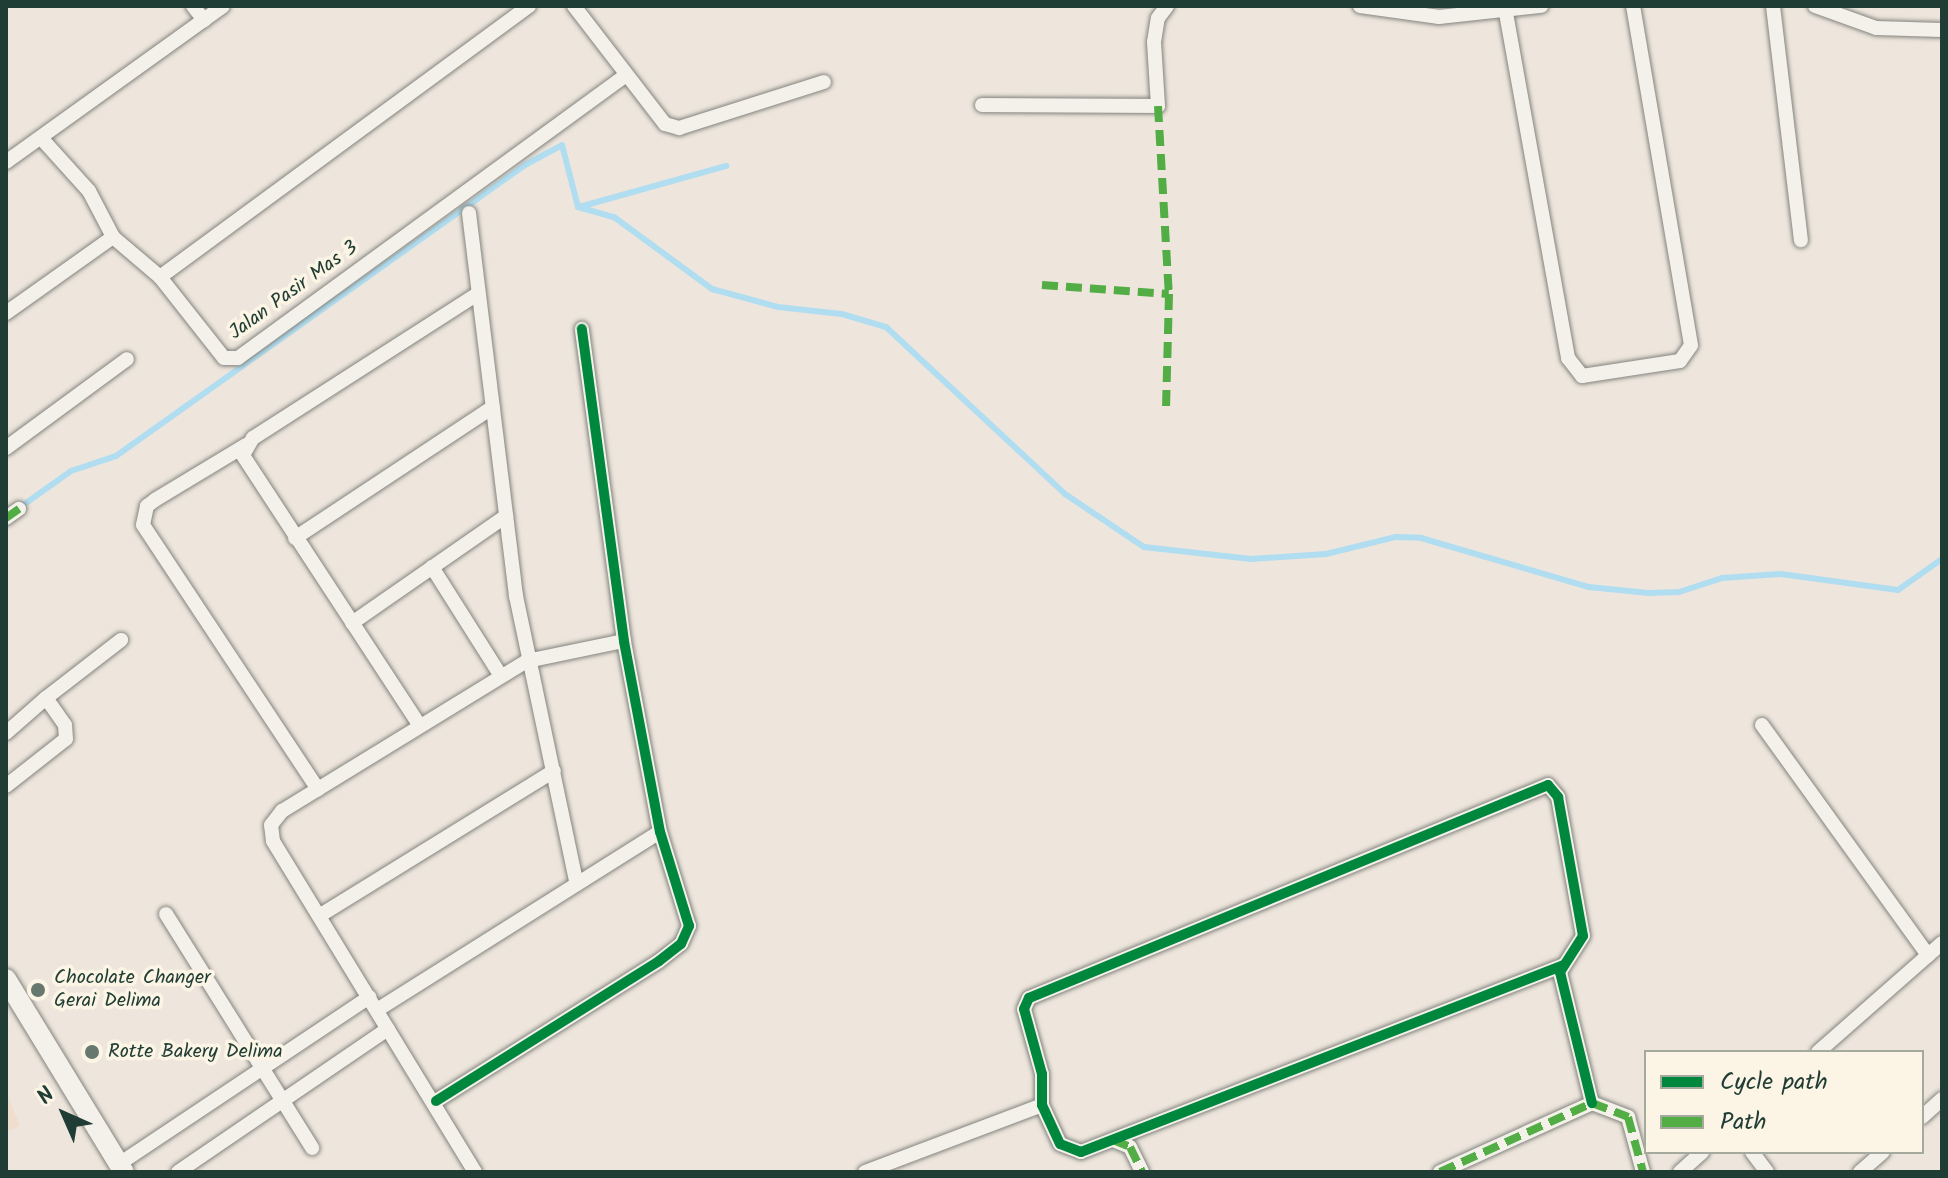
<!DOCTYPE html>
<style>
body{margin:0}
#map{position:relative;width:1948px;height:1178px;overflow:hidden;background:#eee6dd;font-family:Kalam,sans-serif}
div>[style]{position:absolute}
.built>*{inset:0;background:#efddce}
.stream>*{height:6px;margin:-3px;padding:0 3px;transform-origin:3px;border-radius:3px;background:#b1ddf1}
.roads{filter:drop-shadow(0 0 2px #82847e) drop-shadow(0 0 2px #82847e)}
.street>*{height:14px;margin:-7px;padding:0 7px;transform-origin:7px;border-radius:7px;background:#f4f0ea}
.secondary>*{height:20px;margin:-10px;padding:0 10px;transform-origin:10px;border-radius:10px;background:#f4f0ea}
.quiet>*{height:8px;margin-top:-4px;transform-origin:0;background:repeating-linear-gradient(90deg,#52ad45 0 16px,transparent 0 24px)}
.cycleway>*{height:10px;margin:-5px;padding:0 5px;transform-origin:5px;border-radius:5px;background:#00873e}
.dots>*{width:22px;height:22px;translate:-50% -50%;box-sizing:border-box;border:4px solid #fcf5e5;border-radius:50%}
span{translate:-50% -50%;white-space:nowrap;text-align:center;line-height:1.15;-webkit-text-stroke:7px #fcf5e5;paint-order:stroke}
.street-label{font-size:20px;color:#1f3d34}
.poi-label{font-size:20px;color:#1f3d34}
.left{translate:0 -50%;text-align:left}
.frame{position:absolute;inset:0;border:8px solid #1f3d34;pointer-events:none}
.legend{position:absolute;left:1644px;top:1050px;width:280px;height:104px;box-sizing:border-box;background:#fcf5e5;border:2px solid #a4ab9e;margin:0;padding:10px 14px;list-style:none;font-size:24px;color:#1f3d34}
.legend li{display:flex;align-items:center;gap:16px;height:40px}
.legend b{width:40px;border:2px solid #a4ab9e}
.north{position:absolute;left:24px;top:1074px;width:80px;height:80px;-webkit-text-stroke:6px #fcf5e5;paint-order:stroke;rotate:315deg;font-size:22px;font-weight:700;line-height:32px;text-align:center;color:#1f3d34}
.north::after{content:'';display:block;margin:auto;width:28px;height:36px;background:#1f3d34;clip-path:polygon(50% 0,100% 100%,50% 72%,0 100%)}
</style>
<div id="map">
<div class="built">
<div style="clip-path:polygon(6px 1091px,20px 1126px,6px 1132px)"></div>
</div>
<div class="stream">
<div style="left:579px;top:207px;width:153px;rotate:-15.6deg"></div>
<div style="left:19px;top:508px;width:64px;rotate:-35.4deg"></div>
<div style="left:71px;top:471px;width:47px;rotate:-18.4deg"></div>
<div style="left:116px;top:456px;width:502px;rotate:-35.43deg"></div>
<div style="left:525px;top:165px;width:42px;rotate:-28.4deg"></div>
<div style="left:562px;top:145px;width:64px;rotate:75.5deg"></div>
<div style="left:578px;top:207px;width:37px;rotate:16deg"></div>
<div style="left:614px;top:217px;width:122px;rotate:36.3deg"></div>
<div style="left:712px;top:289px;width:68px;rotate:15.3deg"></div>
<div style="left:778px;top:307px;width:64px;rotate:6.2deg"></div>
<div style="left:842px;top:314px;width:46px;rotate:16.5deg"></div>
<div style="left:886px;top:327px;width:245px;rotate:43deg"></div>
<div style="left:1065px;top:494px;width:95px;rotate:33.9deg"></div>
<div style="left:1144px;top:547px;width:108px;rotate:6.4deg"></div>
<div style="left:1251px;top:559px;width:75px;rotate:-3.8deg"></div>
<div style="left:1326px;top:554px;width:72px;rotate:-13.7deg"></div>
<div style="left:1396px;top:537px;width:25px;rotate:2deg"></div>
<div style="left:1421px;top:538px;width:175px;rotate:16.3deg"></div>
<div style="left:1589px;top:587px;width:60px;rotate:5.7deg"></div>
<div style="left:1649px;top:593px;width:30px;rotate:-2deg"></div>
<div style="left:1679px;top:592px;width:45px;rotate:-18deg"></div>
<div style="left:1722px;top:578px;width:59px;rotate:-3.9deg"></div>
<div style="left:1781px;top:574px;width:118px;rotate:7.8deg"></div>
<div style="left:1898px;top:590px;width:54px;rotate:-35.2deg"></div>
</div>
<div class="roads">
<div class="street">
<div style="left:193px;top:6px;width:18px;rotate:52deg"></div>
<div style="left:574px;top:6px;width:149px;rotate:52.4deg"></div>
<div style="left:665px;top:124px;width:15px;rotate:16deg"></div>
<div style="left:679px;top:128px;width:152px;rotate:-17.6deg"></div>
<div style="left:1360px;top:6px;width:80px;rotate:7.9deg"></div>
<div style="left:1439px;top:17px;width:103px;rotate:-6.2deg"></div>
<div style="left:1773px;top:6px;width:236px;rotate:83.2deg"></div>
<div style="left:1815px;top:6px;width:65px;rotate:19.8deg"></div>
<div style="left:1876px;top:28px;width:66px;rotate:1.7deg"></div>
<div style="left:1506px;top:13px;width:351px;rotate:79.8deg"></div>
<div style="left:1568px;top:358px;width:23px;rotate:52deg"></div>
<div style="left:1582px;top:376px;width:99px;rotate:-8.7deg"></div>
<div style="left:1680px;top:361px;width:19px;rotate:-55deg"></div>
<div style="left:1691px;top:345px;width:344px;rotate:-99.7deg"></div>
<div style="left:982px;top:105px;width:176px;rotate:0.3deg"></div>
<div style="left:1158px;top:106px;width:64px;rotate:-93.6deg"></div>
<div style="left:1154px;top:42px;width:24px;rotate:-81deg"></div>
<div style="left:1158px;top:18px;width:15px;rotate:-53deg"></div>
<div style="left:42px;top:139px;width:70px;rotate:47.9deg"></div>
<div style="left:89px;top:191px;width:52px;rotate:62.4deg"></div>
<div style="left:6px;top:162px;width:267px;rotate:-35.7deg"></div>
<div style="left:469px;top:213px;width:386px;rotate:83deg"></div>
<div style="left:516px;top:596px;width:291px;rotate:78.1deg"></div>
<div style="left:160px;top:277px;width:458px;rotate:-36.3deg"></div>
<div style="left:6px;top:313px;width:131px;rotate:-35.4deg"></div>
<div style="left:113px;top:237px;width:62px;rotate:40.4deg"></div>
<div style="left:160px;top:277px;width:103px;rotate:51.7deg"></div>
<div style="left:224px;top:358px;width:14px"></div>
<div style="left:238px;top:358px;width:480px;rotate:-36.1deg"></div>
<div style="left:246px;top:445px;width:106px;rotate:148.9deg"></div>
<div style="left:155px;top:500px;width:10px;rotate:143deg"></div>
<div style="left:147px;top:506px;width:19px;rotate:102deg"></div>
<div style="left:143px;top:525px;width:317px;rotate:56.5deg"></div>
<div style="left:6px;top:448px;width:150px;rotate:-36.3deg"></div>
<div style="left:6px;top:518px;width:16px;rotate:-35deg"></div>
<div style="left:295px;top:538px;width:237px;rotate:-33.5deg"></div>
<div style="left:432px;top:567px;width:129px;rotate:57.7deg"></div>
<div style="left:352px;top:623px;width:188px;rotate:-34.8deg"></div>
<div style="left:1762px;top:725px;width:284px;rotate:54.2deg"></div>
<div style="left:420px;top:726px;width:324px;rotate:-123.2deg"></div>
<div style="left:243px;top:455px;width:20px;rotate:-60deg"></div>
<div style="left:253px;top:438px;width:266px;rotate:-32.7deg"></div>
<div style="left:6px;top:733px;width:53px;rotate:-41.2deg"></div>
<div style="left:6px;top:786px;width:76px;rotate:-38.1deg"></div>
<div style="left:66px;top:739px;width:14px;rotate:-94deg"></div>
<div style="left:65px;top:725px;width:33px;rotate:-125deg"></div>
<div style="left:46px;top:698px;width:95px;rotate:-37.7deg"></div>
<div style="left:166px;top:914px;width:276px;rotate:58deg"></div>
<div style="left:319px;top:916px;width:276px;rotate:-31.7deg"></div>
<div style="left:1564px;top:965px;width:518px;rotate:158.84deg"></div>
<div style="left:1081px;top:1152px;width:22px;rotate:-159deg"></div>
<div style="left:1060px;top:1144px;width:43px;rotate:-114.8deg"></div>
<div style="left:1042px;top:1105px;width:31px;rotate:-90deg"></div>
<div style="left:1042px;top:1074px;width:67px;rotate:-105.5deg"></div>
<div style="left:1024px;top:1009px;width:12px;rotate:-66deg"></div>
<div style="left:1029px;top:998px;width:561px;rotate:-22.31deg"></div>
<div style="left:1548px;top:785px;width:16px;rotate:50deg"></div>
<div style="left:1558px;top:797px;width:141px;rotate:79.8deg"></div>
<div style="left:1583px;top:936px;width:43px;rotate:122.6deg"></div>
<div style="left:1560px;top:972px;width:135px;rotate:76.3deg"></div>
<div style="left:377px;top:1010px;width:334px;rotate:-32.2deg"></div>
<div style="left:1818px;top:1052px;width:165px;rotate:-41.3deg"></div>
<div style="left:436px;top:1101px;width:263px;rotate:-32.1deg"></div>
<div style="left:659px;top:961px;width:28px;rotate:-38deg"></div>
<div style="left:681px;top:944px;width:20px;rotate:-66deg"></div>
<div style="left:689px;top:926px;width:98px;rotate:-107.1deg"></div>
<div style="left:660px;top:832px;width:194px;rotate:-100.7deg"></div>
<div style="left:624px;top:641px;width:315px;rotate:-97.7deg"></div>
<div style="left:1922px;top:1117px;width:27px;rotate:-42deg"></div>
<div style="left:1113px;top:1140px;width:18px;rotate:22deg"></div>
<div style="left:1130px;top:1147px;width:28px;rotate:64deg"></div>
<div style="left:1752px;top:1152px;width:25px;rotate:53deg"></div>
<div style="left:119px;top:1164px;width:301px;rotate:-33.7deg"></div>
<div style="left:178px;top:1172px;width:254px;rotate:-34.3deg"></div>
<div style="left:475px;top:1172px;width:388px;rotate:-121.4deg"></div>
<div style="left:273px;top:841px;width:16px;rotate:-97deg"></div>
<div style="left:271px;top:825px;width:18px;rotate:-52deg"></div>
<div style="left:282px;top:811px;width:287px;rotate:-31.5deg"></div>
<div style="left:527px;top:661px;width:99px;rotate:-11.7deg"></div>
<div style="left:865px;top:1172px;width:189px;rotate:-20.7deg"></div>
<div style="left:1440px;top:1172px;width:167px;rotate:-24.4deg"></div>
<div style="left:1592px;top:1103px;width:39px;rotate:21deg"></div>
<div style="left:1628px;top:1117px;width:57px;rotate:74.7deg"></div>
<div style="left:1680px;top:1172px;width:30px;rotate:-42deg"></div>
<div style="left:1860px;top:1172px;width:30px;rotate:-41deg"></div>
</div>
<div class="secondary">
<div style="left:6px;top:979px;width:226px;rotate:58.6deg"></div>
</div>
</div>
<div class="quiet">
<div style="left:1158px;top:106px;width:188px;rotate:86.7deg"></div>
<div style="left:1169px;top:294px;width:116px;rotate:91.5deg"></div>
<div style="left:1042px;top:285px;width:127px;rotate:4.1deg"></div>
<div style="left:6px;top:518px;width:16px;rotate:-35deg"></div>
<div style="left:1113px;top:1140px;width:18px;rotate:22deg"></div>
<div style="left:1130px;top:1147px;width:28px;rotate:64deg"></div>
<div style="left:1440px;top:1172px;width:167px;rotate:-24.4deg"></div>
<div style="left:1592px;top:1103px;width:39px;rotate:21deg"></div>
<div style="left:1628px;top:1117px;width:57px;rotate:74.7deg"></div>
</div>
<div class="cycleway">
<div style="left:1564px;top:965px;width:518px;rotate:158.84deg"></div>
<div style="left:1081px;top:1152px;width:22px;rotate:-159deg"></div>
<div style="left:1060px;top:1144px;width:43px;rotate:-114.8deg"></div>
<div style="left:1042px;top:1105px;width:31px;rotate:-90deg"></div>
<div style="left:1042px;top:1074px;width:67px;rotate:-105.5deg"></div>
<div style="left:1024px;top:1009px;width:12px;rotate:-66deg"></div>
<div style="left:1029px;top:998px;width:561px;rotate:-22.31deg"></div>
<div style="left:1548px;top:785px;width:16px;rotate:50deg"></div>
<div style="left:1558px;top:797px;width:141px;rotate:79.8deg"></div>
<div style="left:1583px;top:936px;width:43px;rotate:122.6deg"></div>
<div style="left:1560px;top:972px;width:135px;rotate:76.3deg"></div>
<div style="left:436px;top:1101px;width:263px;rotate:-32.1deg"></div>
<div style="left:659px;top:961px;width:28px;rotate:-38deg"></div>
<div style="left:681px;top:944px;width:20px;rotate:-66deg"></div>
<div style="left:689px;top:926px;width:98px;rotate:-107.1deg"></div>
<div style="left:660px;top:832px;width:194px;rotate:-100.7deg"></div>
<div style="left:624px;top:641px;width:315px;rotate:-97.7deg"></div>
</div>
<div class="dots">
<div style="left:38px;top:990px;background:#67786f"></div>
<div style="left:92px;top:1052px;background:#67786f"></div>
</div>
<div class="street-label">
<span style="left:294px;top:291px;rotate:-36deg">Jalan Pasir Mas 3</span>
</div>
<div class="poi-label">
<span class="left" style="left:54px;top:990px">Chocolate Changer<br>Gerai Delima</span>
<span class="left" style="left:108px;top:1052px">Rotte Bakery Delima</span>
</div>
<div class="frame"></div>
<ul class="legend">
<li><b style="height:10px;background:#00873e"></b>Cycle path</li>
<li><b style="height:10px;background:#52ad45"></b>Path</li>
</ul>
<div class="north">N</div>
</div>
